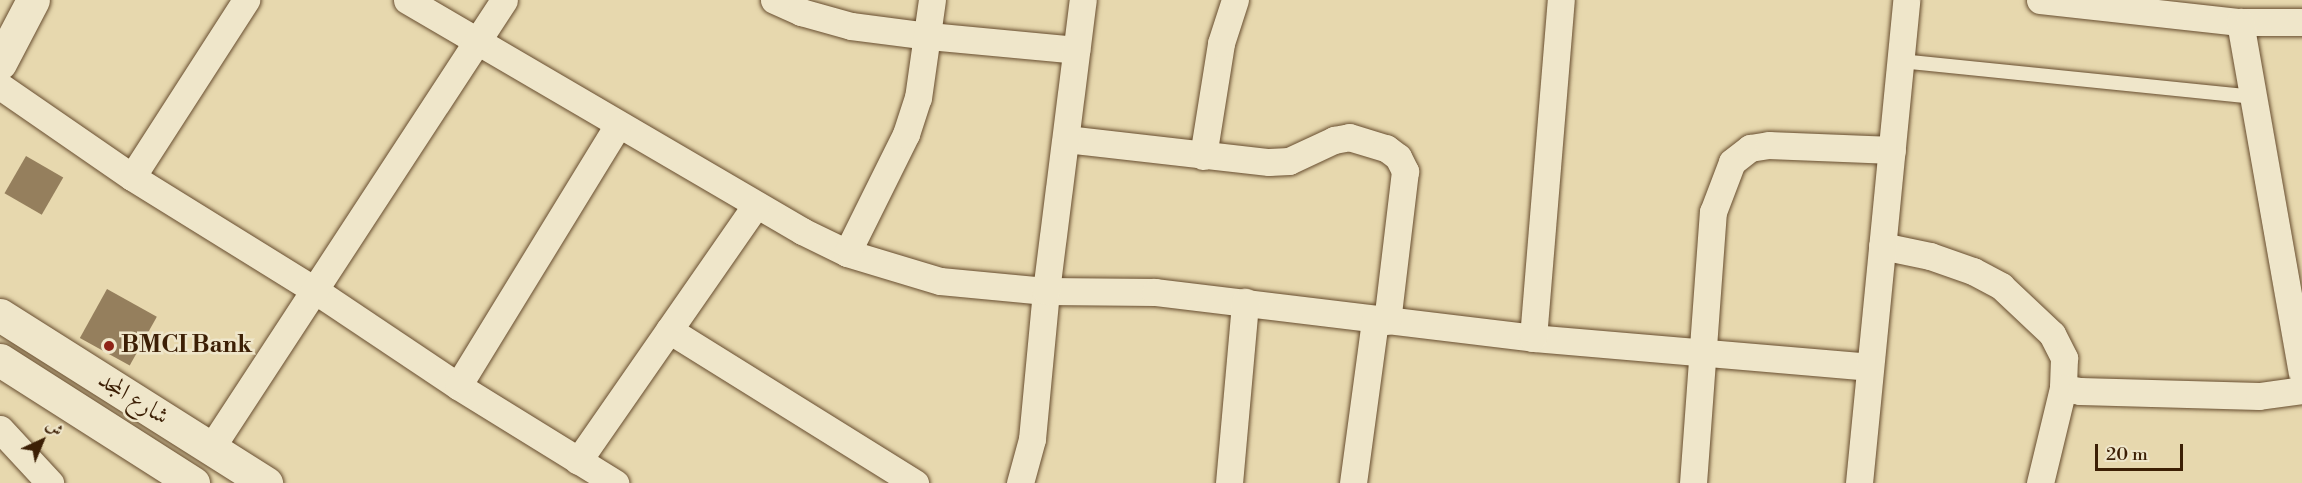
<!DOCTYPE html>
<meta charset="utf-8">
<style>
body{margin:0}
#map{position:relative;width:2302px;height:483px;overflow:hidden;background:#e7d8ae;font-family:"Libre Bodoni",Amiri,serif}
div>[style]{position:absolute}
.building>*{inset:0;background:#957f5d;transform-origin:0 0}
.roads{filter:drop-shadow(0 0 2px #674d2f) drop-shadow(0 0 2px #674d2f)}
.service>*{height:14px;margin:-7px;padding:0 7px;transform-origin:7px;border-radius:7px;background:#efe6ca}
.minor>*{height:27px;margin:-13.5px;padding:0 13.5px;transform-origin:13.5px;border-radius:13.5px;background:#efe6ca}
.tertiary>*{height:33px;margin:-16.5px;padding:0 16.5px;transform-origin:16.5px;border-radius:16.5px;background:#efe6ca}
.secondary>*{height:33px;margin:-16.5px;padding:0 16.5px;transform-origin:16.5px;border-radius:16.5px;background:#efe6ca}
.dots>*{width:16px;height:16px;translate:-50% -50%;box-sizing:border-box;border:3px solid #efe6ca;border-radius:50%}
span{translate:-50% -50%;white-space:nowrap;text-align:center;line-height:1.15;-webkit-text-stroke:5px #efe6ca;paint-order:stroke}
.poi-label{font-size:24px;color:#3c1f05;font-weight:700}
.left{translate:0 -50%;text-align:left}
.street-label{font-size:24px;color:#3c1f05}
.north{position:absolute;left:12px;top:411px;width:60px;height:60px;-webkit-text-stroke:4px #efe6ca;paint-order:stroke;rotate:44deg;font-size:16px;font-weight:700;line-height:24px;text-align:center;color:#3c1f05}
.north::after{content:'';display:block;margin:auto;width:21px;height:27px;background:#3c1f05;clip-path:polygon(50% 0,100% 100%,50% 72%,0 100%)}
.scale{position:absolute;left:2095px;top:444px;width:88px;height:27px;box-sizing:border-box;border:3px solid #3c1f05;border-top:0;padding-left:8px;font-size:18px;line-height:21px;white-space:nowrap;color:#3c1f05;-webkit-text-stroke:4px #efe6ca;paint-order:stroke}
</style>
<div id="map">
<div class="building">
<div style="left:26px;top:156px;width:43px;height:43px;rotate:30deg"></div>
<div style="left:107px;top:289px;width:57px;height:56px;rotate:29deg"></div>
</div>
<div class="roads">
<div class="service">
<div style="left:1900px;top:61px;width:357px;rotate:5.8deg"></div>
</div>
<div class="minor">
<div style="left:407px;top:0;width:458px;rotate:30.3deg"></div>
<div style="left:802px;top:231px;width:50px;rotate:26.1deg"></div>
<div style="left:847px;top:253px;width:97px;rotate:16.8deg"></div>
<div style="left:940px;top:281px;width:106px;rotate:5.4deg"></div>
<div style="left:1046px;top:291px;width:109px;rotate:0.5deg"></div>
<div style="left:1155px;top:292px;width:381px;rotate:6.9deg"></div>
<div style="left:1533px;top:338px;width:338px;rotate:4.9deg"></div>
<div style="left:774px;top:0;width:30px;rotate:24deg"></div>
<div style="left:801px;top:12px;width:52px;rotate:15.6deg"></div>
<div style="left:851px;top:26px;width:79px;rotate:7.3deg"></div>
<div style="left:929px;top:36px;width:148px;rotate:5.4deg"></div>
<div style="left:2040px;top:0;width:201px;rotate:6.3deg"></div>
<div style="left:2240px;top:22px;width:62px"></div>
<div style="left:2240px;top:22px;width:355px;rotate:80deg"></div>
<div style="left:0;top:86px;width:160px;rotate:34.6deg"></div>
<div style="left:132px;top:177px;width:216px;rotate:31.8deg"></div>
<div style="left:316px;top:291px;width:171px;rotate:33.8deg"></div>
<div style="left:458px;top:386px;width:185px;rotate:31.7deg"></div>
<div style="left:1066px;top:139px;width:204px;rotate:6.5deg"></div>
<div style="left:1269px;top:162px;width:20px;rotate:-3deg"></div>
<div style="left:1289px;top:161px;width:50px;rotate:-25deg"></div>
<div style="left:1334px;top:140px;width:15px;rotate:-11deg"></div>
<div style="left:1349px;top:137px;width:39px;rotate:17deg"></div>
<div style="left:1386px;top:148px;width:15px;rotate:37deg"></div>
<div style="left:1398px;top:157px;width:16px;rotate:63deg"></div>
<div style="left:1405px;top:171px;width:151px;rotate:96.8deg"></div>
<div style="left:1203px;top:156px;width:114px;rotate:-80.9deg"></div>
<div style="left:1221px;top:43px;width:45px;rotate:-72deg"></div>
<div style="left:132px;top:177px;width:211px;rotate:-57.2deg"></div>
<div style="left:1882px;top:246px;width:49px;rotate:11.8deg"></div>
<div style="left:1930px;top:256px;width:46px;rotate:19.2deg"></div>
<div style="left:1973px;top:271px;width:32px;rotate:28deg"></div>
<div style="left:2001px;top:286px;width:70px;rotate:43.3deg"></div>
<div style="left:2052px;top:334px;width:27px;rotate:63deg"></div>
<div style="left:2064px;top:358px;width:30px;rotate:92deg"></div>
<div style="left:847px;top:253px;width:133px;rotate:-63.6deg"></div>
<div style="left:906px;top:134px;width:38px;rotate:-72deg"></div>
<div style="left:918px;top:98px;width:99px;rotate:-81.9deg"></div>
<div style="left:669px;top:330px;width:290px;rotate:31.9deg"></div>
<div style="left:1533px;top:338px;width:339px;rotate:-85.3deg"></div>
<div style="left:458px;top:386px;width:306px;rotate:-58.5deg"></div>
<div style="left:0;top:429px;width:74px;rotate:47.2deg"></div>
<div style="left:211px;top:448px;width:535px;rotate:-56.81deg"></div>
<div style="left:578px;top:461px;width:312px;rotate:-55.2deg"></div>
<div style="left:1020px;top:483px;width:46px;rotate:-74.7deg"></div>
<div style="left:1032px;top:439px;width:149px;rotate:-84.6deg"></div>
<div style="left:1046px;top:291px;width:293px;rotate:-82.8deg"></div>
<div style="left:1229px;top:483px;width:182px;rotate:-84.9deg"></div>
<div style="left:1353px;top:483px;width:164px;rotate:-82.3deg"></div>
<div style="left:1693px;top:483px;width:272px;rotate:-85.8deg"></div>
<div style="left:1713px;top:212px;width:53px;rotate:-69.2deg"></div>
<div style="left:1732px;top:162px;width:23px;rotate:-38deg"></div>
<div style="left:1750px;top:148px;width:19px;rotate:-9deg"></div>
<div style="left:1769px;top:145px;width:123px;rotate:2.3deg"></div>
<div style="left:1859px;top:483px;width:485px;rotate:-84.4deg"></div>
<div style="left:2040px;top:483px;width:98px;rotate:-76.4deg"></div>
<div style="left:2063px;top:388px;width:17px;rotate:10deg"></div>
<div style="left:2080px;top:391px;width:179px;rotate:1.6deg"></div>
<div style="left:2259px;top:396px;width:43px;rotate:-7.9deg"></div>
</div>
<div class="tertiary">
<div style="left:0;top:63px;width:71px;rotate:-62.4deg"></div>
</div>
<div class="secondary">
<div style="left:0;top:315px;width:315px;rotate:32.3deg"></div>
<div style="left:0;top:360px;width:229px;rotate:32.5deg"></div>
</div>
</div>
<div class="dots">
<div style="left:109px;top:346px;background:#8f2418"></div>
</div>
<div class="poi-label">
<span class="left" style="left:121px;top:346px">BMCI Bank</span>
</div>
<div class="street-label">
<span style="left:133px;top:399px;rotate:32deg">شارع المجد</span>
</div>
<div class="north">ش</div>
<div class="scale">20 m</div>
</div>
